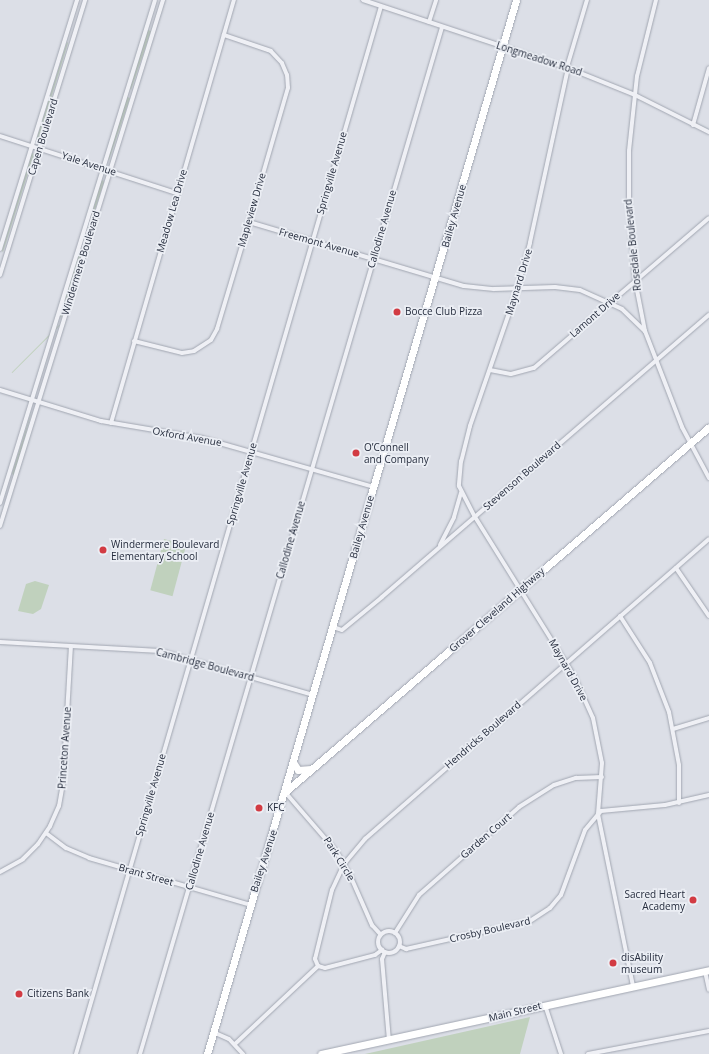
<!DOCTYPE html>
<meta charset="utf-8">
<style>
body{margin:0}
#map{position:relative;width:709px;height:1054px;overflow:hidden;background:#dcdfe7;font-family:"Open Sans",sans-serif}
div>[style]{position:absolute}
.green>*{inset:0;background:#c0d1bd;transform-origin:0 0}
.roads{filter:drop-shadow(0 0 1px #a1a6b1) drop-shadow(0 0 1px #a1a6b1)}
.minor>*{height:4px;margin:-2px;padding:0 2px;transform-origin:2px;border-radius:2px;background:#eff0f5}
.minor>.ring{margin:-2px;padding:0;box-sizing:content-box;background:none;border:4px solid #eff0f5;border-radius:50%}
.primary>*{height:7px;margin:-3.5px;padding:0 3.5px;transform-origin:3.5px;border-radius:3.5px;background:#fff}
.dots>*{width:11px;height:11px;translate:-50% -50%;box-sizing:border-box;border:2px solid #ebeef4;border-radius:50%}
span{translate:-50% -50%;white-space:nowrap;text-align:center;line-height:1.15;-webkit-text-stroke:3.5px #ebeef4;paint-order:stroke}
.street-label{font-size:10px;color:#252c3d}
.poi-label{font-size:10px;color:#252c3d}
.left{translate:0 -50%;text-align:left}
.right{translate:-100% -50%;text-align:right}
</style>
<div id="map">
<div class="green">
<div style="clip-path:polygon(148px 30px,151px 31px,131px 90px,130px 88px)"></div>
<div style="clip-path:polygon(67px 42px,68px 43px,38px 141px,36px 140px)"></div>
<div style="clip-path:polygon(127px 97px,130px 98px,109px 160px,108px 158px)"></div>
<div style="clip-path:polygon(32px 153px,34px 154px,3px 252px,2px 251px)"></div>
<div style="clip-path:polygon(103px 180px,104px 182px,83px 246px,101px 181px)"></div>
<div style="clip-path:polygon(79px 253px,82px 254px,61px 318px,60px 316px)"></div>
<div style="left:59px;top:325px;width:1px;height:67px;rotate:45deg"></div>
<div style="clip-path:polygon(32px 410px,15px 474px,13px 475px,12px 473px)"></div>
<div style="left:164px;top:539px;width:23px;height:53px;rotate:15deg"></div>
<div style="clip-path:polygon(35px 581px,49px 585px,41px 609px,33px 614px,18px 611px,26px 584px)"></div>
<div style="clip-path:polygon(530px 1017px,520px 1054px,365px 1054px)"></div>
</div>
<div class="roads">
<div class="minor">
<div style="left:363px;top:0;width:216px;rotate:18.4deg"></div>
<div style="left:568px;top:68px;width:72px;rotate:21.9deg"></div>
<div style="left:635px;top:95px;width:83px;rotate:26.6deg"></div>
<div style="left:656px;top:0;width:78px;rotate:104deg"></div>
<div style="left:637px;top:76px;width:75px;rotate:96.1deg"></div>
<div style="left:629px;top:151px;width:55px;rotate:90deg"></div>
<div style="left:629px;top:206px;width:74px;rotate:85.4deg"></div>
<div style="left:635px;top:280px;width:52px;rotate:78.9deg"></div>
<div style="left:645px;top:331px;width:103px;rotate:68.9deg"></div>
<div style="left:682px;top:427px;width:58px;rotate:62.1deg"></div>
<div style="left:429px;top:22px;width:23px;rotate:-72deg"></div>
<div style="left:567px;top:67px;width:70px;rotate:-73.4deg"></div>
<div style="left:568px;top:68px;width:179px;rotate:102.3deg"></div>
<div style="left:530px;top:243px;width:52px;rotate:105.6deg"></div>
<div style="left:516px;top:293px;width:141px;rotate:109.1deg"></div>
<div style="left:470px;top:426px;width:36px;rotate:104deg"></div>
<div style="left:461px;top:461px;width:25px;rotate:95deg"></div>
<div style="left:459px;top:486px;width:35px;rotate:63deg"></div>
<div style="left:475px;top:517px;width:187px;rotate:58.1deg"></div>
<div style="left:574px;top:676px;width:46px;rotate:65.7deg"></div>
<div style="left:593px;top:718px;width:46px;rotate:78.7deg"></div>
<div style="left:602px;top:763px;width:51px;rotate:94.5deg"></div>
<div style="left:598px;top:814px;width:176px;rotate:78.5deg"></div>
<div style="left:693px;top:125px;width:59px;rotate:-74.3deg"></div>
<div style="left:0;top:136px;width:186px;rotate:17.9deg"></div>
<div style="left:249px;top:222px;width:224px;rotate:16.6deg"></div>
<div style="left:464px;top:286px;width:30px;rotate:6deg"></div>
<div style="left:494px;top:289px;width:61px;rotate:-1.9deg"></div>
<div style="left:555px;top:287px;width:25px;rotate:7deg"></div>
<div style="left:580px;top:290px;width:46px;rotate:24.3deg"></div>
<div style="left:622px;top:309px;width:32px;rotate:44deg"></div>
<div style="left:0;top:249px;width:261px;rotate:-72.8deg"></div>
<div style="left:0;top:275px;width:288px;rotate:-72.8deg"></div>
<div style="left:134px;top:341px;width:49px;rotate:14deg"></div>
<div style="left:182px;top:353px;width:12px;rotate:-9deg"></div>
<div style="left:194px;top:351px;width:20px;rotate:-33deg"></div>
<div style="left:211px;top:340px;width:13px;rotate:-61deg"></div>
<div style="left:217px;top:329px;width:112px;rotate:-73.3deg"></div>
<div style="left:249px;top:222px;width:140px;rotate:-73.8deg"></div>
<div style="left:288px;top:88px;width:13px;rotate:-94deg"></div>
<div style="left:287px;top:75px;width:13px;rotate:-113deg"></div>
<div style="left:282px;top:63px;width:16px;rotate:-133deg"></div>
<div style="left:271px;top:51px;width:50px;rotate:-161.2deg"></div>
<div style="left:490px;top:370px;width:21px;rotate:11deg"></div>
<div style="left:511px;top:374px;width:24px;rotate:-15deg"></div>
<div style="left:534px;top:368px;width:230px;rotate:-40.6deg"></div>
<div style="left:0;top:390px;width:106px;rotate:17.1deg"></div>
<div style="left:101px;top:421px;width:102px;rotate:9.6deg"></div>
<div style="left:202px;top:438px;width:179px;rotate:15.9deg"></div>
<div style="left:111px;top:423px;width:441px;rotate:-73.8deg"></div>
<div style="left:0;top:503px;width:526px;rotate:-72.87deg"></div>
<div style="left:0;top:526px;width:551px;rotate:-72.78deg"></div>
<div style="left:440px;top:545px;width:31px;rotate:-63deg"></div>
<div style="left:454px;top:517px;width:25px;rotate:-74deg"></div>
<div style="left:676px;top:568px;width:58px;rotate:55.5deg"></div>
<div style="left:620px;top:616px;width:56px;rotate:57.4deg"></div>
<div style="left:650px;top:663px;width:53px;rotate:68.8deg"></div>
<div style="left:669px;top:712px;width:54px;rotate:79.3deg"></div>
<div style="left:679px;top:765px;width:38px;rotate:90deg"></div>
<div style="left:333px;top:627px;width:9px;rotate:18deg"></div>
<div style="left:342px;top:630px;width:52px;rotate:-39.5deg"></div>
<div style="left:382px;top:597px;width:432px;rotate:-40.8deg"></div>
<div style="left:0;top:642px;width:160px;rotate:3.2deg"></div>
<div style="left:160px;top:651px;width:159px;rotate:16deg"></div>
<div style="left:673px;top:729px;width:38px;rotate:-17deg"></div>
<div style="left:285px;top:792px;width:78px;rotate:49.2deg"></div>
<div style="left:336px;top:851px;width:28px;rotate:60deg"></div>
<div style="left:350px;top:875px;width:55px;rotate:66.3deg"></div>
<div style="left:372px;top:925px;width:13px;rotate:48deg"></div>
<div style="left:46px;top:833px;width:25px;rotate:37deg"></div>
<div style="left:66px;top:848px;width:25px;rotate:23deg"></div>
<div style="left:89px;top:858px;width:169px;rotate:16.2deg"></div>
<div style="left:0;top:872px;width:26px;rotate:-29deg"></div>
<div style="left:23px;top:859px;width:21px;rotate:-45deg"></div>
<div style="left:38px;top:844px;width:22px;rotate:-56deg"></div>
<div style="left:50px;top:826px;width:22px;rotate:-66deg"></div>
<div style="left:59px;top:806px;width:22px;rotate:-80deg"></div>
<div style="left:63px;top:784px;width:137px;rotate:-86.7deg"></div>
<div class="ring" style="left:378px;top:931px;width:18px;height:18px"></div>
<div style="left:395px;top:933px;width:45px;rotate:-57.7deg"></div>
<div style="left:419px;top:895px;width:133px;rotate:-41.3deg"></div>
<div style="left:519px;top:807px;width:41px;rotate:-32.2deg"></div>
<div style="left:554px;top:785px;width:23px;rotate:-18deg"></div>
<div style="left:576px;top:778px;width:26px;rotate:-2deg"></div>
<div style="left:399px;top:946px;width:8px;rotate:23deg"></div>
<div style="left:406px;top:949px;width:127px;rotate:-12.7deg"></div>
<div style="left:530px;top:921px;width:24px;rotate:-33deg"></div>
<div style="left:550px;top:908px;width:17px;rotate:-50deg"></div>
<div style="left:561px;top:895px;width:69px;rotate:-69.7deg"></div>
<div style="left:585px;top:830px;width:25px;rotate:-50deg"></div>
<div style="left:601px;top:811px;width:64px;rotate:-5.4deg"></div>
<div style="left:665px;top:805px;width:45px;rotate:-12.8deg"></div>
<div style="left:385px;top:952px;width:8px;rotate:113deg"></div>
<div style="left:382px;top:959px;width:81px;rotate:85.1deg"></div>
<div style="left:318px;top:966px;width:8px;rotate:-113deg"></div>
<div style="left:315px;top:959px;width:71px;rotate:-76.2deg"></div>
<div style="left:332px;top:890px;width:29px;rotate:-65deg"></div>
<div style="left:344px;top:864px;width:33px;rotate:-50deg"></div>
<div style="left:365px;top:839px;width:456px;rotate:-41.1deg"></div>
<div style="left:318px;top:966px;width:7px;rotate:16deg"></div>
<div style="left:325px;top:968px;width:52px;rotate:-14.6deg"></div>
<div style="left:375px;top:955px;width:9px;rotate:-36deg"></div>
<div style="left:705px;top:971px;width:19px;rotate:78deg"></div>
<div style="left:545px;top:1005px;width:52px;rotate:71.9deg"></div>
<div style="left:213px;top:1032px;width:17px;rotate:24deg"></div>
<div style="left:229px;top:1039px;width:21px;rotate:47deg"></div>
<div style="left:235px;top:1044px;width:114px;rotate:-43.2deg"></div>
<div style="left:76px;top:1054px;width:1091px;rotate:-73.77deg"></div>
<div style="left:140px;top:1054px;width:1070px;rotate:-73.61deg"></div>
<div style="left:588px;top:1054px;width:123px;rotate:-10.8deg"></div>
</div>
<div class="primary">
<div style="left:293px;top:762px;width:9px;rotate:58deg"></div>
<div style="left:298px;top:770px;width:13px;rotate:-4deg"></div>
<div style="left:285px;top:792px;width:559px;rotate:-40.72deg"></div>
<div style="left:207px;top:1054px;width:1098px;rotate:-73.66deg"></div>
<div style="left:321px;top:1054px;width:397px;rotate:-12.2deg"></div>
</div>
</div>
<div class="dots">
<div style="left:397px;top:312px;background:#d23b43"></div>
<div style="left:356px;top:453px;background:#d23b43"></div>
<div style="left:103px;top:550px;background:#d23b43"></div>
<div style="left:259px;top:808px;background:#d23b43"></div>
<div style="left:693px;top:900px;background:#d23b43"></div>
<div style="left:613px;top:963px;background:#d23b43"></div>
<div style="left:19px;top:994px;background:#d23b43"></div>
</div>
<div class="street-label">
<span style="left:539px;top:59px;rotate:18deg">Longmeadow Road</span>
<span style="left:43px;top:137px;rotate:-73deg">Capen Boulevard</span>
<span style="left:89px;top:164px;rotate:18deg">Yale Avenue</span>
<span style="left:332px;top:173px;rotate:-74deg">Springville Avenue</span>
<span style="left:252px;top:210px;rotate:-74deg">Mapleview Drive</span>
<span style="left:172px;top:211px;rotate:-74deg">Meadow Lea Drive</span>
<span style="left:454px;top:216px;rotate:-74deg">Bailey Avenue</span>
<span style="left:382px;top:229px;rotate:-74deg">Callodine Avenue</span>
<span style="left:319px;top:243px;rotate:16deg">Freemont Avenue</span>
<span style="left:633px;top:245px;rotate:-96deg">Rosedale Boulevard</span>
<span style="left:81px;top:263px;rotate:-73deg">Windermere Boulevard</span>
<span style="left:519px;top:282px;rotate:-73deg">Maynard Drive</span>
<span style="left:595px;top:315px;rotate:-41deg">Lamont Drive</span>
<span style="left:187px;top:437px;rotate:10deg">Oxford Avenue</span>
<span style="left:522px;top:476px;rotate:-41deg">Stevenson Boulevard</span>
<span style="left:242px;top:484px;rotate:-74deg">Springville Avenue</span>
<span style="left:362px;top:527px;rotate:-74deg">Bailey Avenue</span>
<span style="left:291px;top:540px;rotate:-74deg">Callodine Avenue</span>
<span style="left:497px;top:610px;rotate:-41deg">Grover Cleveland Highway</span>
<span style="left:205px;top:665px;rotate:15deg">Cambridge Boulevard</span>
<span style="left:568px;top:670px;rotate:61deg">Maynard Drive</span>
<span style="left:483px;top:735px;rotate:-41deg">Hendricks Boulevard</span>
<span style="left:65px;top:748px;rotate:-86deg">Princeton Avenue</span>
<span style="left:151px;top:795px;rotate:-74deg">Springville Avenue</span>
<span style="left:486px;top:836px;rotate:-41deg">Garden Court</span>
<span style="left:200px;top:851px;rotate:-74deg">Callodine Avenue</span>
<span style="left:339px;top:859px;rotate:58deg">Park Circle</span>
<span style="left:264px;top:861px;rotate:-72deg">Bailey Avenue</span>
<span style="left:146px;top:875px;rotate:16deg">Brant Street</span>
<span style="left:490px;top:930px;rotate:-13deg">Crosby Boulevard</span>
<span style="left:515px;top:1012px;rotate:-14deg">Main Street</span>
</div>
<div class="poi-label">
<span class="left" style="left:405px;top:312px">Bocce Club Pizza</span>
<span class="left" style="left:364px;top:453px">O’Connell<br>and Company</span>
<span class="left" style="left:111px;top:550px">Windermere Boulevard<br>Elementary School</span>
<span class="left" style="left:267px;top:808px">KFC</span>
<span class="right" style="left:685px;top:900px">Sacred Heart<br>Academy</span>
<span class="left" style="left:621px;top:963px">disAbility<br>museum</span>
<span class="left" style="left:27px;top:994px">Citizens Bank</span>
</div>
</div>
